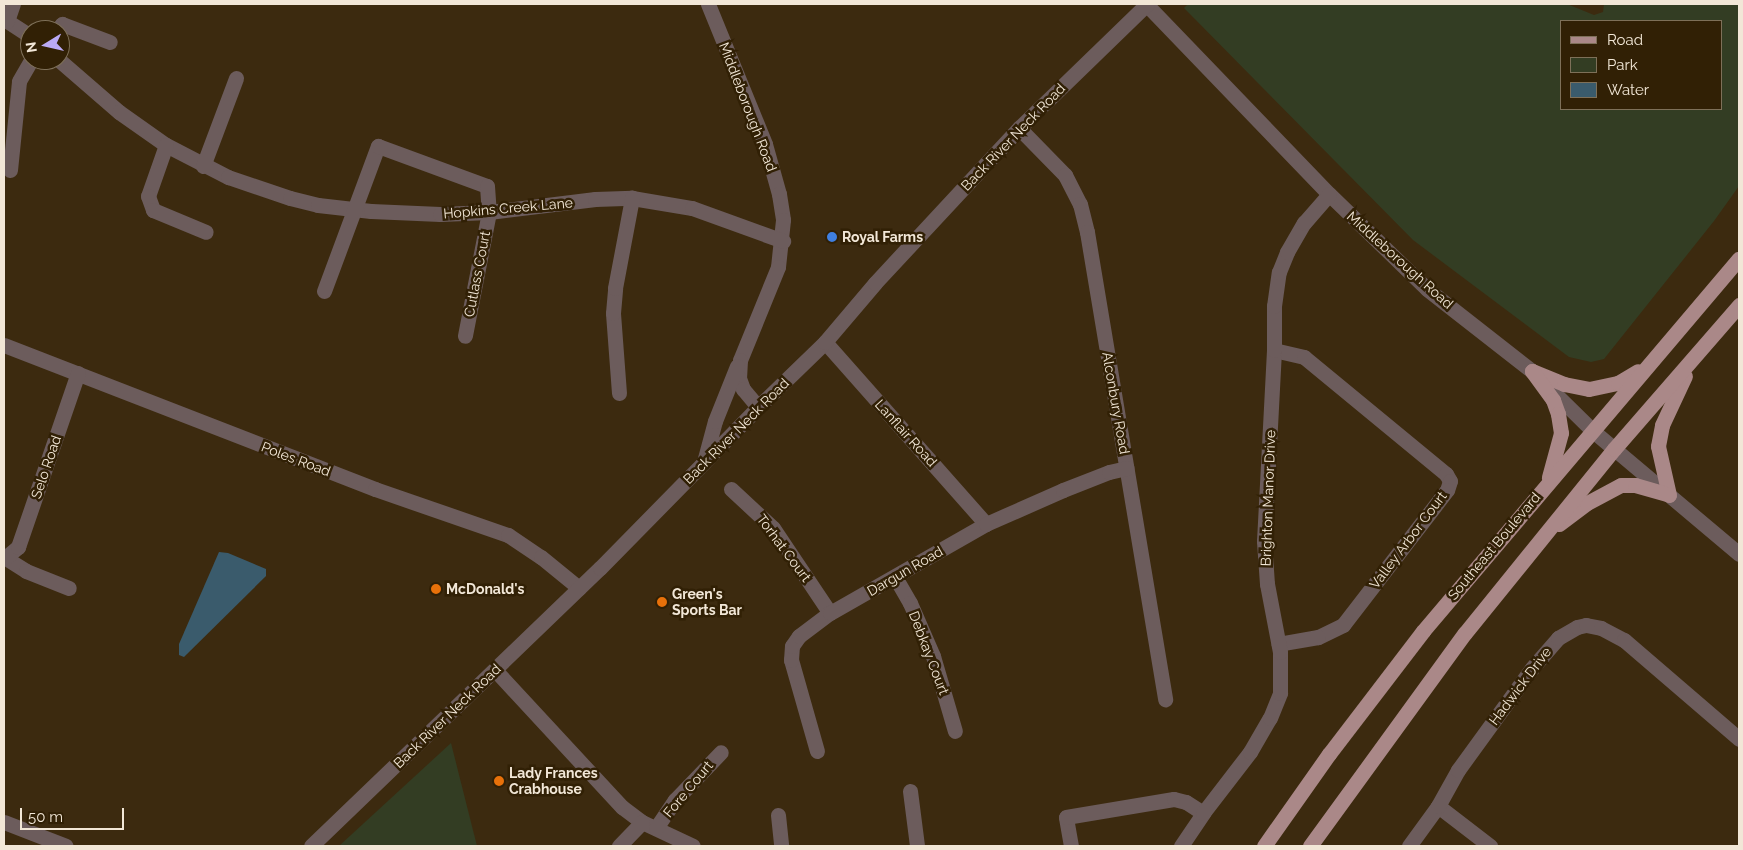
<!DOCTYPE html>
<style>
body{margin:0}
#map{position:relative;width:1743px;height:850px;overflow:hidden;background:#3c2a0f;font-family:Raleway,sans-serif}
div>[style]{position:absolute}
.green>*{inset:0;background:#333d23}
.water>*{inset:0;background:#3a5b6c}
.minor>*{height:15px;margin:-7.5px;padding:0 7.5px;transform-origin:7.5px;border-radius:7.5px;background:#6c5c5c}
.major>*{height:15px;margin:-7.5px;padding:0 7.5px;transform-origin:7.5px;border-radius:7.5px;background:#a88}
.dots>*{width:14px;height:14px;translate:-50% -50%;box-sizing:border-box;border:2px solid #312005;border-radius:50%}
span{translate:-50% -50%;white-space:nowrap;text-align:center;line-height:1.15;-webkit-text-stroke:5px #312005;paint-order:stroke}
.street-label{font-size:14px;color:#f2e7d7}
.poi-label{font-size:14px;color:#f2e7d7;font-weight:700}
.left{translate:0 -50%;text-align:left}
.frame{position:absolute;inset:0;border:5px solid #f2e7d7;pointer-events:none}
.legend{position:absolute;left:1560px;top:20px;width:162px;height:90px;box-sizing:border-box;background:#312005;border:1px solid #7e7059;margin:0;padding:6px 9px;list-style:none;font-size:15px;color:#f2e7d7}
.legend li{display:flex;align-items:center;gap:10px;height:25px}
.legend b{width:25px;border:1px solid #7e7059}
.north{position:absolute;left:20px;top:20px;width:50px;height:50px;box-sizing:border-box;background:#312005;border:1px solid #7e7059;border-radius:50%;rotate:261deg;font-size:14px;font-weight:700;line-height:20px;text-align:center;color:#f2e7d7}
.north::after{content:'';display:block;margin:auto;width:18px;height:22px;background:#baaaf6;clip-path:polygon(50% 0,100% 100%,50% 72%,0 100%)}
.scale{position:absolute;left:20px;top:808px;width:104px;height:22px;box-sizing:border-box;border:2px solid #f2e7d7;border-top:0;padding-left:6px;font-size:15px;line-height:18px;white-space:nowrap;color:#f2e7d7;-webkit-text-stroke:4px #312005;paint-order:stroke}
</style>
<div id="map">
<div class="green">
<div style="clip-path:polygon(evenodd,1188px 4px,1567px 4px,1594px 15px,1603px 12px,1604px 4px,1739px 4px,1739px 186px,1714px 221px,1604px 359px,1591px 362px,1569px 357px,1413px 240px,1184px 8px,1188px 4px,1562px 21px,1722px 21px,1722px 109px,1562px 109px,1562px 21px)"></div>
<div style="clip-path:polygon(451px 743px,477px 846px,339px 846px)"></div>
</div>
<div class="water">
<div style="clip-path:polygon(219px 552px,228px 553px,266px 569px,266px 576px,184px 657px,179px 655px,179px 644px)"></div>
</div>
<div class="minor">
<div style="left:708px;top:4px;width:151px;rotate:67.8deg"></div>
<div style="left:765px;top:144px;width:52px;rotate:74.4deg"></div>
<div style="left:779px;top:194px;width:26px;rotate:81deg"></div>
<div style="left:783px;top:220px;width:47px;rotate:96.1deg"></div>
<div style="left:778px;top:267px;width:100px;rotate:112.2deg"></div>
<div style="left:740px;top:360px;width:18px;rotate:93deg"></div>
<div style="left:739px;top:378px;width:12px;rotate:70deg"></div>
<div style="left:743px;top:389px;width:23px;rotate:50deg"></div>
<div style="left:1146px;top:4px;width:264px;rotate:46.1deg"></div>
<div style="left:1329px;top:194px;width:136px;rotate:44.1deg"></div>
<div style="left:1427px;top:289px;width:133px;rotate:38deg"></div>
<div style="left:1532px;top:371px;width:86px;rotate:44.5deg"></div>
<div style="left:1593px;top:431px;width:191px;rotate:40.1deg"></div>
<div style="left:4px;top:19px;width:31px;rotate:33deg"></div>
<div style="left:7px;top:21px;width:18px;rotate:-71deg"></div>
<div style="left:57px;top:30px;width:8px;rotate:-50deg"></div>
<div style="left:62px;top:24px;width:51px;rotate:20.6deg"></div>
<div style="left:59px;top:60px;width:79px;rotate:40.9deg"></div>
<div style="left:119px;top:112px;width:57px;rotate:35.1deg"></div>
<div style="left:166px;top:145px;width:70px;rotate:27.3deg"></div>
<div style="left:228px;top:177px;width:65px;rotate:18.7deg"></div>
<div style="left:290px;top:198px;width:29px;rotate:14deg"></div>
<div style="left:318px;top:205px;width:53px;rotate:6.5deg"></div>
<div style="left:371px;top:211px;width:69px;rotate:2.5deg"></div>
<div style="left:440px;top:214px;width:49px;rotate:-2.3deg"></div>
<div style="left:489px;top:212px;width:107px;rotate:-7deg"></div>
<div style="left:595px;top:199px;width:37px;rotate:-2deg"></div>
<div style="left:632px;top:198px;width:61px;rotate:9.5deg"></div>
<div style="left:692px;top:208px;width:97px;rotate:19.9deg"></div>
<div style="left:1019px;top:128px;width:66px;rotate:45.6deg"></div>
<div style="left:1065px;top:175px;width:33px;rotate:63deg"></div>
<div style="left:1080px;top:204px;width:29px;rotate:76deg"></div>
<div style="left:1087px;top:232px;width:474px;rotate:80.5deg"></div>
<div style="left:166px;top:145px;width:54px;rotate:109.4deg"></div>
<div style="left:148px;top:196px;width:15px;rotate:70deg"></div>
<div style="left:153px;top:210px;width:57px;rotate:22.5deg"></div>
<div style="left:203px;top:166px;width:94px;rotate:-69.4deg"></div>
<div style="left:10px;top:170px;width:89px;rotate:-84.2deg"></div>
<div style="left:19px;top:81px;width:24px;rotate:-60deg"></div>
<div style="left:324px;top:291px;width:155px;rotate:-69.6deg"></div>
<div style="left:378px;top:146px;width:116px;rotate:20.2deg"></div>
<div style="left:487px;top:186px;width:26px;rotate:86deg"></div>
<div style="left:489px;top:212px;width:126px;rotate:101deg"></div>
<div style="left:825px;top:342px;width:243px;rotate:48.5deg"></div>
<div style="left:4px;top:345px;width:398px;rotate:21.2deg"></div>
<div style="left:375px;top:489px;width:141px;rotate:19.1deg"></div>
<div style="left:508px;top:535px;width:40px;rotate:34deg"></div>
<div style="left:541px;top:557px;width:49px;rotate:39.2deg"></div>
<div style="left:1274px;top:350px;width:31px;rotate:13deg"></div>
<div style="left:1304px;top:357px;width:184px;rotate:39.5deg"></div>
<div style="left:1446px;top:474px;width:8px;rotate:60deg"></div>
<div style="left:1450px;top:481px;width:9px;rotate:108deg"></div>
<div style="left:1447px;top:490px;width:170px;rotate:127.6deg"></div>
<div style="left:1343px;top:625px;width:28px;rotate:154deg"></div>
<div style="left:1318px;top:637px;width:40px;rotate:170deg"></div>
<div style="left:619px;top:393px;width:80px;rotate:-94.3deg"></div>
<div style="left:613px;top:313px;width:25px;rotate:-85deg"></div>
<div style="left:615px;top:288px;width:92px;rotate:-79.3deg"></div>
<div style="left:704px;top:462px;width:42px;rotate:-75deg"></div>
<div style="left:715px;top:421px;width:59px;rotate:-68.2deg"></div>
<div style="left:731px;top:489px;width:57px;rotate:42.9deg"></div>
<div style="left:773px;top:528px;width:102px;rotate:56.2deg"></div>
<div style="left:4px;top:557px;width:26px;rotate:32deg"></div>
<div style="left:26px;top:571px;width:46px;rotate:21.6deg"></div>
<div style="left:6px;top:557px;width:16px;rotate:-40deg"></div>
<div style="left:18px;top:547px;width:184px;rotate:-71deg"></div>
<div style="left:895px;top:577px;width:30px;rotate:60deg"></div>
<div style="left:910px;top:603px;width:58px;rotate:66.5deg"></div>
<div style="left:933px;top:656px;width:78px;rotate:73.7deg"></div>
<div style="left:495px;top:670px;width:187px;rotate:47.2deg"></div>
<div style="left:622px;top:807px;width:25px;rotate:37deg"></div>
<div style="left:642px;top:822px;width:56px;rotate:25.2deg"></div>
<div style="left:817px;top:751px;width:95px;rotate:-105.9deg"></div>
<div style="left:791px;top:660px;width:14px;rotate:-86deg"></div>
<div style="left:792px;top:646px;width:12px;rotate:-55deg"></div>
<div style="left:799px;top:636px;width:39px;rotate:-37deg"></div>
<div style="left:830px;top:613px;width:180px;rotate:-29.7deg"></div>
<div style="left:986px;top:524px;width:84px;rotate:-23.8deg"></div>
<div style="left:1063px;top:490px;width:49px;rotate:-21.4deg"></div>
<div style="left:1109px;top:472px;width:18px;rotate:-13deg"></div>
<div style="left:910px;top:791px;width:55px;rotate:82.7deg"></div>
<div style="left:1438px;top:806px;width:66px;rotate:37.6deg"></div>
<div style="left:778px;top:815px;width:31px;rotate:84deg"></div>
<div style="left:4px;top:822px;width:66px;rotate:21.2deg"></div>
<div style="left:656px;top:828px;width:34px;rotate:-56deg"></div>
<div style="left:675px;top:800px;width:66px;rotate:-46.2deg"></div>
<div style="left:311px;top:846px;width:401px;rotate:-43.9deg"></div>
<div style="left:600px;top:568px;width:226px;rotate:-45.5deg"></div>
<div style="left:758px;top:407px;width:93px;rotate:-44.1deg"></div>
<div style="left:825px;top:342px;width:77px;rotate:-49.7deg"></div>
<div style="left:875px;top:283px;width:212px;rotate:-47.1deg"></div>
<div style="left:1019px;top:128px;width:178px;rotate:-44.1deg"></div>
<div style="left:619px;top:846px;width:33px;rotate:-46deg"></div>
<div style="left:1071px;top:846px;width:29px;rotate:-100deg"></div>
<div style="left:1066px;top:817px;width:109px;rotate:-9.5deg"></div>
<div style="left:1174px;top:799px;width:12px;rotate:14deg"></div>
<div style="left:1186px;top:802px;width:20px;rotate:33deg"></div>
<div style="left:1181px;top:846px;width:40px;rotate:-56deg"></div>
<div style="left:1203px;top:813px;width:77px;rotate:-52.4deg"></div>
<div style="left:1250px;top:752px;width:39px;rotate:-60deg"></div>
<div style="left:1270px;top:718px;width:27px;rotate:-68deg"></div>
<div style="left:1280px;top:693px;width:41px;rotate:-90deg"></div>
<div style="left:1280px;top:652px;width:69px;rotate:-100.8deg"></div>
<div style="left:1267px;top:584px;width:43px;rotate:-94deg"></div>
<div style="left:1264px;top:541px;width:191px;rotate:-87deg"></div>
<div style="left:1274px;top:350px;width:44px;rotate:-90deg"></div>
<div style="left:1274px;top:306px;width:34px;rotate:-82deg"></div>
<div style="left:1279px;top:272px;width:22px;rotate:-68deg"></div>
<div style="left:1287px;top:252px;width:34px;rotate:-60deg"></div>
<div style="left:1304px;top:223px;width:38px;rotate:-49deg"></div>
<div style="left:1409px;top:846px;width:49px;rotate:-54.1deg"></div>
<div style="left:1438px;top:806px;width:41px;rotate:-60.9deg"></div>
<div style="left:1458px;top:770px;width:126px;rotate:-54deg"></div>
<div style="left:1532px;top:668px;width:40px;rotate:-49deg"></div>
<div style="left:1558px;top:638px;width:22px;rotate:-30deg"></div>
<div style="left:1577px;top:627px;width:9px;rotate:-13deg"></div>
<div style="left:1586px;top:625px;width:15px;rotate:11deg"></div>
<div style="left:1601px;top:628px;width:26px;rotate:28deg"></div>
<div style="left:1624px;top:640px;width:152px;rotate:40.7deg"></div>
</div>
<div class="major">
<div style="left:1532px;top:371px;width:35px;rotate:22deg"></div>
<div style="left:1564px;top:384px;width:25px;rotate:11deg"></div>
<div style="left:1589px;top:389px;width:30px;rotate:-12deg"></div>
<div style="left:1618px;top:383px;width:23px;rotate:-31deg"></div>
<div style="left:1532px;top:371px;width:36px;rotate:54deg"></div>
<div style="left:1553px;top:400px;width:15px;rotate:70deg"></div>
<div style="left:1558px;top:414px;width:19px;rotate:81deg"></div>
<div style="left:1561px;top:433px;width:46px;rotate:105.3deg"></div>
<div style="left:1669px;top:495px;width:50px;rotate:-102.7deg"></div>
<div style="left:1658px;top:446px;width:21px;rotate:-79deg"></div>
<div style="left:1662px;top:425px;width:54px;rotate:-64.9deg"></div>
<div style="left:1559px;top:524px;width:35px;rotate:-37deg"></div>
<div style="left:1587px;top:503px;width:38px;rotate:-28deg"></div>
<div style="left:1621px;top:485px;width:14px"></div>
<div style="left:1635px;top:485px;width:35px;rotate:16deg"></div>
<div style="left:1264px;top:846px;width:113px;rotate:-54.8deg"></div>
<div style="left:1329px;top:754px;width:155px;rotate:-52.6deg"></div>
<div style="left:1423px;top:631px;width:488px;rotate:-49.7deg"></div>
<div style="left:1310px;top:846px;width:263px;rotate:-54deg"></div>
<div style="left:1465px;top:633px;width:237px;rotate:-51deg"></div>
<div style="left:1614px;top:449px;width:191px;rotate:-49deg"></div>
</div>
<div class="dots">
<div style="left:832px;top:237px;background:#3f7fe0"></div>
<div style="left:436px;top:589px;background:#e8710a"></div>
<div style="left:662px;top:602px;background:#e8710a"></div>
<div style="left:499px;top:781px;background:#e8710a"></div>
</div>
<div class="street-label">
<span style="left:748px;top:107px;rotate:69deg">Middleborough Road</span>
<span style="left:1013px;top:137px;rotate:-46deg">Back River Neck Road</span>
<span style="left:508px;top:208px;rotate:-5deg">Hopkins Creek Lane</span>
<span style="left:1400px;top:260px;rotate:42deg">Middleborough Road</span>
<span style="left:477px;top:274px;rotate:-79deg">Cutlass Court</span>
<span style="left:1116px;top:403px;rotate:80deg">Alconbury Road</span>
<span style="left:736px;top:431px;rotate:-45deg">Back River Neck Road</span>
<span style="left:906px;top:433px;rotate:48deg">Lanflair Road</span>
<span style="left:296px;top:459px;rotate:21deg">Poles Road</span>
<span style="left:46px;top:467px;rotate:-71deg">Selo Road</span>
<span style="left:1268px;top:498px;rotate:-88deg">Brighton Manor Drive</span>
<span style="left:1408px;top:540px;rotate:-53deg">Valley Arbor Court</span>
<span style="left:1494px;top:546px;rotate:-50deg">Southeast Boulevard</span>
<span style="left:784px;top:548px;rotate:53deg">Torhat Court</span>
<span style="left:905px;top:571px;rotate:-30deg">Dargun Road</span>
<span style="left:929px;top:653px;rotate:69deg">Debkay Court</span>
<span style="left:1520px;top:686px;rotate:-53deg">Hadwick Drive</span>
<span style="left:447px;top:716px;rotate:-44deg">Back River Neck Road</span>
<span style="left:688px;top:789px;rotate:-50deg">Fore Court</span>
</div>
<div class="poi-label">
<span class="left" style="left:842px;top:237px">Royal Farms</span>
<span class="left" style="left:446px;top:589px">McDonald's</span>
<span class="left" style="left:672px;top:602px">Green's<br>Sports Bar</span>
<span class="left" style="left:509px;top:781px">Lady Frances<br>Crabhouse</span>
</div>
<div class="frame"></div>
<ul class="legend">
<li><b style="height:6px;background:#a88"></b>Road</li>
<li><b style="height:14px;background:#333d23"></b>Park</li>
<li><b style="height:14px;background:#3a5b6c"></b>Water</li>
</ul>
<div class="north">N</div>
<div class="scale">50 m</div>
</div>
